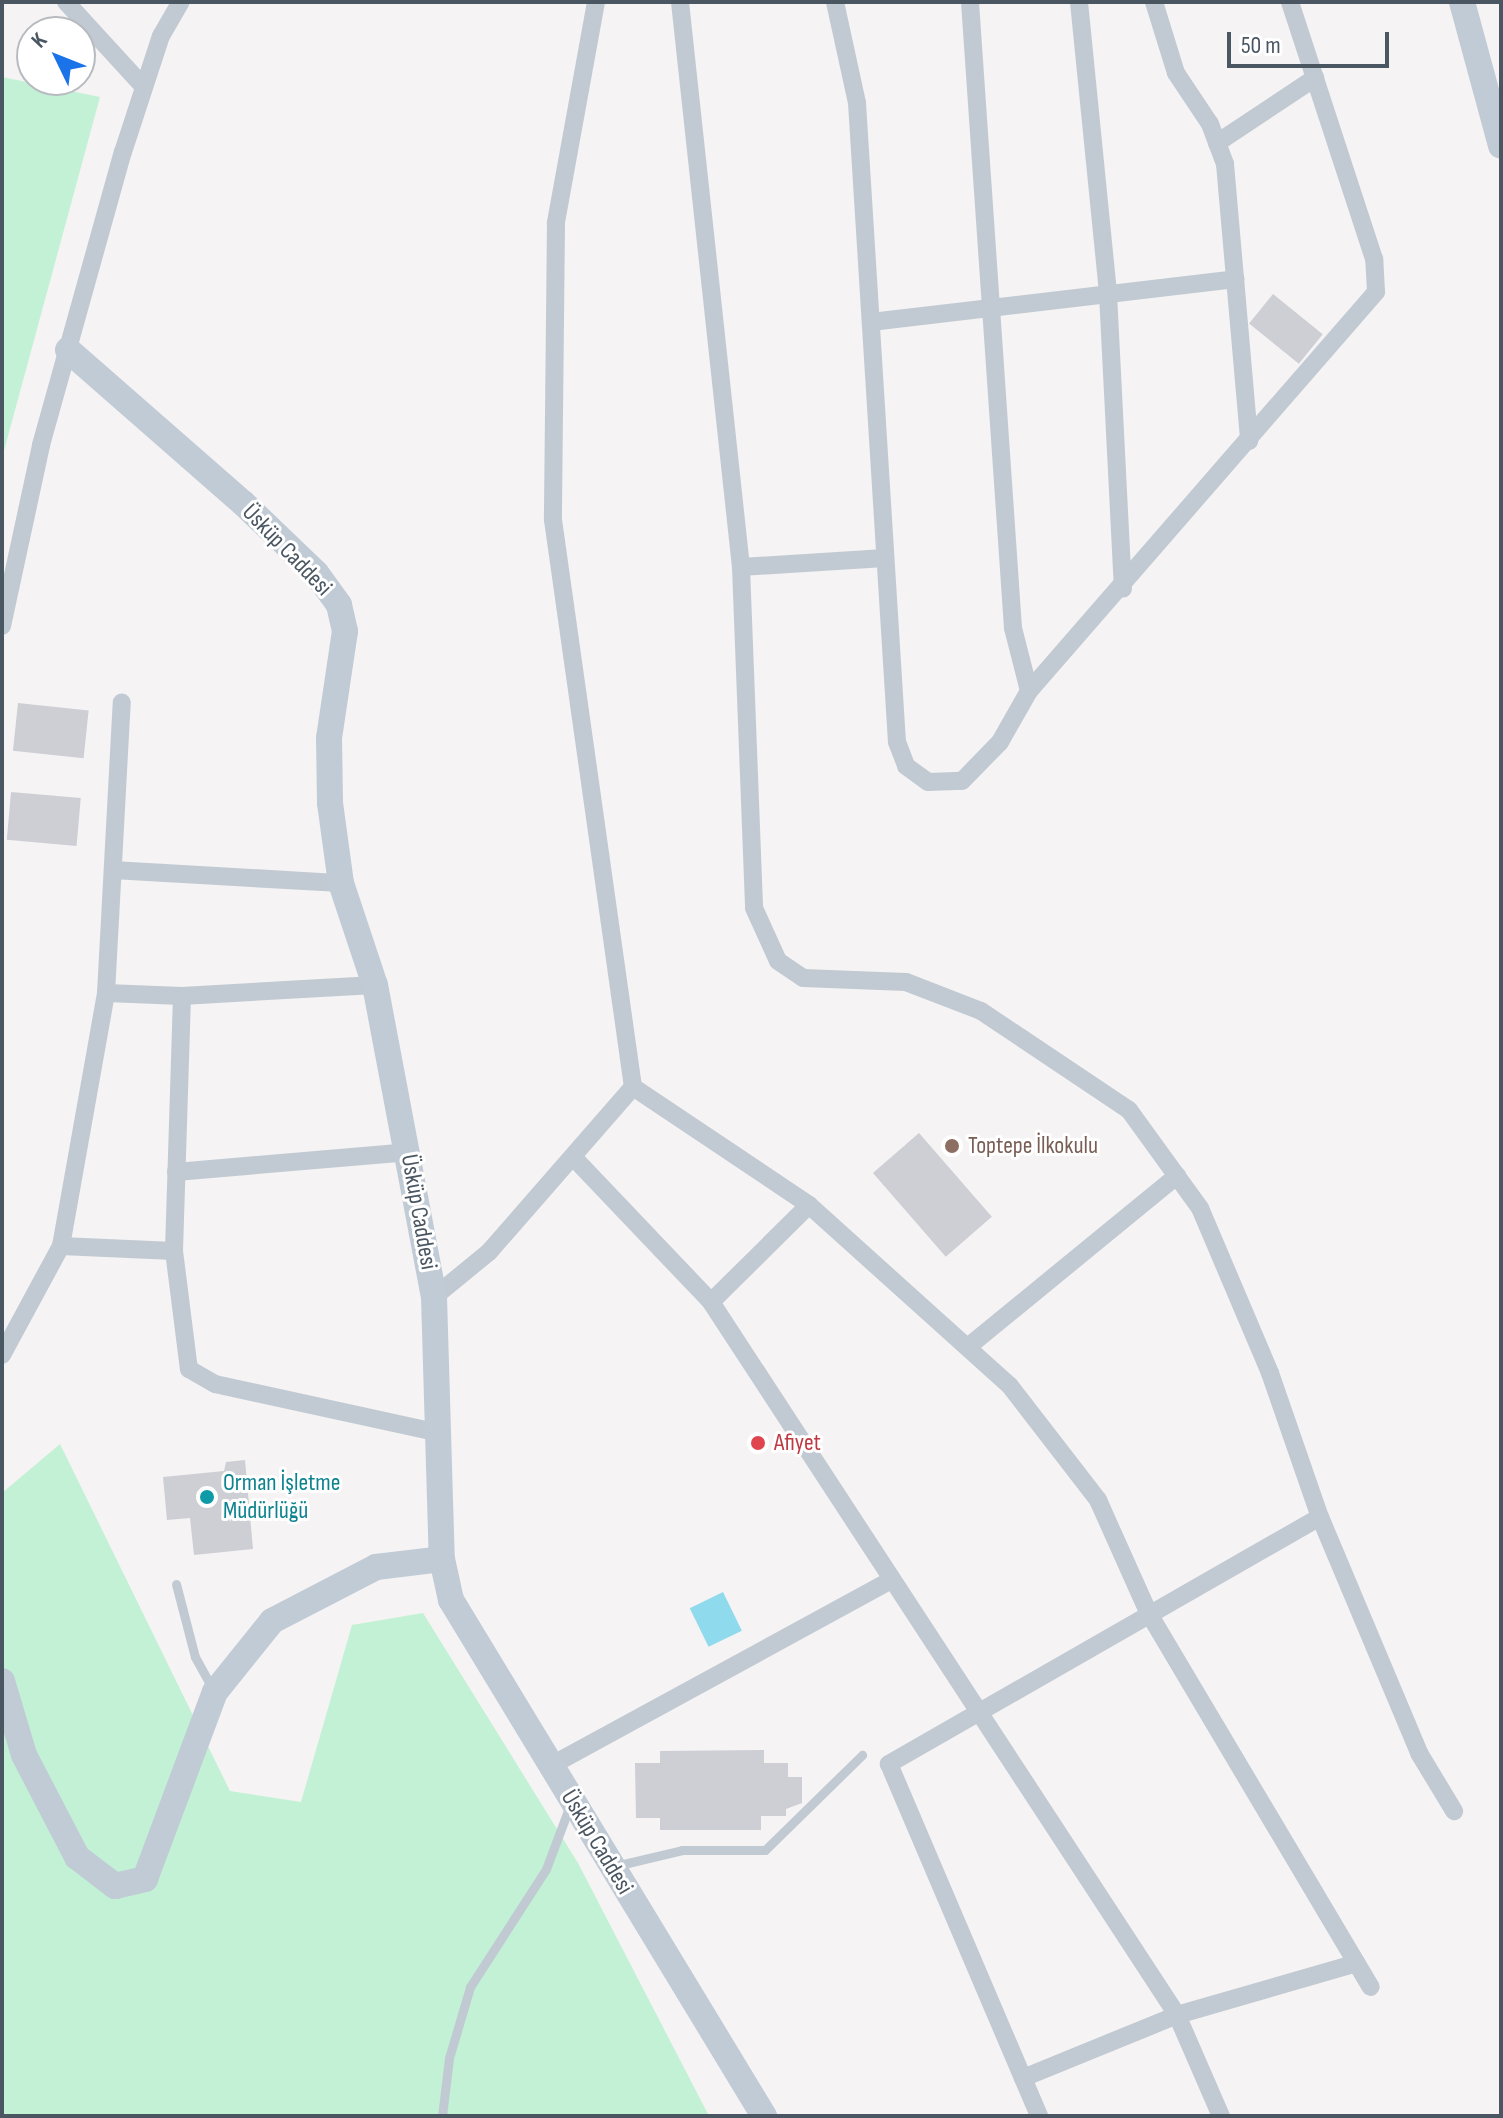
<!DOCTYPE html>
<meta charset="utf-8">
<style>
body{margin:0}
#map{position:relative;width:1503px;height:2118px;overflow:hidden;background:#f5f3f3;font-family:"Sofia Sans Condensed",sans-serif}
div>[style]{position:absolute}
.green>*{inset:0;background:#c3f1d5}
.water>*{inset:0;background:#90daee;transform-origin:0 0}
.building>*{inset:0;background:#cdcfd5;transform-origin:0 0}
.lane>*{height:9px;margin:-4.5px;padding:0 4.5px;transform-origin:4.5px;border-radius:4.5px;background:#c1cad2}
.street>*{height:18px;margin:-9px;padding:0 9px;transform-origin:9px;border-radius:9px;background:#c1cad2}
.secondary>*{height:26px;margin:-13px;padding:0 13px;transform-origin:13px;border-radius:13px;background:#c1cbd6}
.dots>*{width:22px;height:22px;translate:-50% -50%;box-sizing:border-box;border:4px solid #fff;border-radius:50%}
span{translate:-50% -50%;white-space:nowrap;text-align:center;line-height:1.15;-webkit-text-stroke:6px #fff;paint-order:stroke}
.street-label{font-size:24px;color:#4a5661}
.education-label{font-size:24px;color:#785e54}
.left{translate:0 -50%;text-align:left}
.health-label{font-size:24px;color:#be3a42}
.culture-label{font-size:24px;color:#0d838f}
.frame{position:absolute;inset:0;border:4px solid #4a5661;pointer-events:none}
.north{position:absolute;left:16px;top:16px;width:80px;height:80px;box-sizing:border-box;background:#fff;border:2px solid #b7bbc0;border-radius:50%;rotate:313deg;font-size:22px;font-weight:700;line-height:32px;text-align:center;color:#4a5661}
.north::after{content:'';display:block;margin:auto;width:28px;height:36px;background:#1a73e8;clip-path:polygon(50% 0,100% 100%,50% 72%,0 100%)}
.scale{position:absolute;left:1227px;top:32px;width:162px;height:36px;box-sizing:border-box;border:4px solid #4a5661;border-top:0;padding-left:10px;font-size:24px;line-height:28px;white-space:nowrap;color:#4a5661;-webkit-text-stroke:6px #fff;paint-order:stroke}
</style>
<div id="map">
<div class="green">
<div style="clip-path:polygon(2px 77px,100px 97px,2px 458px)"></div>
<div style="clip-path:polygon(60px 1444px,230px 1791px,301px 1802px,352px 1625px,423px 1613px,578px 1863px,709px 2116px,2px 2116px,2px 1493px)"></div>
</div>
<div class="water">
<div style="left:723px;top:1592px;width:43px;height:37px;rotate:64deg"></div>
</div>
<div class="building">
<div style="left:1273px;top:294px;width:64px;height:38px;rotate:39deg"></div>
<div style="left:18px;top:703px;width:71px;height:48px;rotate:6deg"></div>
<div style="left:11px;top:792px;width:70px;height:48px;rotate:5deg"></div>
<div style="left:919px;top:1133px;width:111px;height:61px;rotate:49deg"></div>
<div style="clip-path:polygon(245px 1460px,253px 1549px,194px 1555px,190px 1518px,167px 1520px,163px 1477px,224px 1471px,226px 1462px)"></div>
<div style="clip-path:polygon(764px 1750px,764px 1763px,788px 1763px,788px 1777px,802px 1777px,802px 1803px,786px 1809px,786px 1816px,761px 1816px,761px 1830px,660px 1830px,660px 1818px,636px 1818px,635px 1763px,660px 1763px,660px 1751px)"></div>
</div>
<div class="lane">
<div style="left:176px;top:1584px;width:75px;rotate:75.4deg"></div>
<div style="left:195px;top:1657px;width:37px;rotate:61deg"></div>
<div style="left:615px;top:1866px;width:69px;rotate:-13.4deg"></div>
<div style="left:682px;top:1850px;width:83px"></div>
<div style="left:765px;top:1850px;width:136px;rotate:-44.4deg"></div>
<div style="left:442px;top:2116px;width:58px;rotate:-83.1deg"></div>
<div style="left:449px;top:2058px;width:74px;rotate:-73.5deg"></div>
<div style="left:470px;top:1987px;width:140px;rotate:-57.2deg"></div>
<div style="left:546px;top:1869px;width:68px;rotate:-69.4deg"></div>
</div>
<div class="street">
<div style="left:66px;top:2px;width:115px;rotate:47.5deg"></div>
<div style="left:596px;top:2px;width:225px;rotate:100.3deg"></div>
<div style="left:556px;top:223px;width:297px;rotate:90.6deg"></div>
<div style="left:553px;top:520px;width:573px;rotate:81.97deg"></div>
<div style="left:633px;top:1087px;width:212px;rotate:33.8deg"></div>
<div style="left:809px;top:1205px;width:270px;rotate:42deg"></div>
<div style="left:1010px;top:1386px;width:144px;rotate:52.3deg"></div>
<div style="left:1098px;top:1500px;width:123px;rotate:65.9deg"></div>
<div style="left:1148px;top:1612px;width:436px;rotate:59.3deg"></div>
<div style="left:680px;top:2px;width:568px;rotate:83.84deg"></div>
<div style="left:741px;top:567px;width:341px;rotate:87.8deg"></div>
<div style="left:754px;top:908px;width:58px;rotate:65.6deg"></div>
<div style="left:778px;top:961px;width:30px;rotate:34deg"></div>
<div style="left:803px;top:978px;width:103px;rotate:2.2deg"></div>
<div style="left:906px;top:982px;width:80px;rotate:21.1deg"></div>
<div style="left:981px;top:1011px;width:178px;rotate:33.8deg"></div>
<div style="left:1129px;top:1110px;width:121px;rotate:54.1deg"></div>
<div style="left:1200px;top:1208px;width:179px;rotate:67deg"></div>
<div style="left:1270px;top:1373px;width:152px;rotate:70.9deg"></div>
<div style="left:1320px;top:1517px;width:497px;rotate:150.2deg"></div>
<div style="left:889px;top:1764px;width:383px;rotate:66.9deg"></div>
<div style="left:835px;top:2px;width:103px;rotate:77.7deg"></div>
<div style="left:857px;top:103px;width:640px;rotate:86.42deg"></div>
<div style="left:897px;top:742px;width:26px;rotate:69deg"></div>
<div style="left:906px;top:766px;width:27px;rotate:36deg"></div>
<div style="left:928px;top:782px;width:34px;rotate:-2deg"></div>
<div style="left:962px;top:781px;width:54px;rotate:-45.7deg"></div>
<div style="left:1000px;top:742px;width:59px;rotate:-60.4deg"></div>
<div style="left:1029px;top:691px;width:529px;rotate:-48.99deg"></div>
<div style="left:1376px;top:292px;width:33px;rotate:-93deg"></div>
<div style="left:1374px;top:259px;width:270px;rotate:-108.1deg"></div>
<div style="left:970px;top:2px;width:627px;rotate:86.07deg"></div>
<div style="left:1013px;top:628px;width:65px;rotate:75.7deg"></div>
<div style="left:1079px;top:2px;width:293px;rotate:84.3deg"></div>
<div style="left:1108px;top:294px;width:295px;rotate:87.1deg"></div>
<div style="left:1154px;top:2px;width:74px;rotate:72.8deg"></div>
<div style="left:1176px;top:73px;width:61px;rotate:56.3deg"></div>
<div style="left:1210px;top:124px;width:43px;rotate:69.4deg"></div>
<div style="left:1225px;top:164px;width:278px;rotate:85deg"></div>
<div style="left:1217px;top:143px;width:118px;rotate:-33.6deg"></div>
<div style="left:871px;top:322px;width:367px;rotate:-6.7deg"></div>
<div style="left:741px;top:567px;width:144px;rotate:-3.6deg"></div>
<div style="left:2px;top:626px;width:185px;rotate:-77.8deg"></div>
<div style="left:41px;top:445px;width:304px;rotate:-74.4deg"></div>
<div style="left:123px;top:152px;width:122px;rotate:-71.9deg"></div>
<div style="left:161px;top:36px;width:39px;rotate:-60deg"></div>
<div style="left:113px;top:870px;width:228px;rotate:3.3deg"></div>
<div style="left:106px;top:993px;width:76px;rotate:2.3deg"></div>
<div style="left:182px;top:996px;width:193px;rotate:-3.3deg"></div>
<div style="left:182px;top:996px;width:255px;rotate:91.8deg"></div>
<div style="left:174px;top:1251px;width:119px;rotate:82.8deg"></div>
<div style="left:189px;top:1369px;width:30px;rotate:30deg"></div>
<div style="left:215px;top:1384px;width:230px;rotate:12.3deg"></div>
<div style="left:575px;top:1159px;width:197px;rotate:46.4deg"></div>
<div style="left:711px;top:1302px;width:852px;rotate:56.83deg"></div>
<div style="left:1177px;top:2015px;width:110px;rotate:66.5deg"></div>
<div style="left:176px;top:1172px;width:235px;rotate:-4.9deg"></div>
<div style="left:61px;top:1246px;width:113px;rotate:2.5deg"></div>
<div style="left:434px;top:1297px;width:71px;rotate:-39.3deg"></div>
<div style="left:489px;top:1252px;width:219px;rotate:-48.9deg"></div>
<div style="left:711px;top:1302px;width:138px;rotate:-44.7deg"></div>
<div style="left:969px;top:1346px;width:269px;rotate:-39.3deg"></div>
<div style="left:2px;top:1355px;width:124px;rotate:-61.6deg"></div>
<div style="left:61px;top:1246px;width:257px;rotate:-79.9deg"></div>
<div style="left:106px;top:993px;width:291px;rotate:-86.9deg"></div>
<div style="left:1320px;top:1517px;width:256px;rotate:67.2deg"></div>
<div style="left:1419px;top:1753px;width:68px;rotate:58.9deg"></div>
<div style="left:552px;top:1765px;width:383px;rotate:-28.6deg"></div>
<div style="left:1023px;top:2078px;width:166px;rotate:-22.2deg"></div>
<div style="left:1177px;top:2015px;width:187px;rotate:-16.1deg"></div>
</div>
<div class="secondary">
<div style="left:1462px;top:2px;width:149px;rotate:74.8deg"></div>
<div style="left:68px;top:350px;width:232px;rotate:41.2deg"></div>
<div style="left:243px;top:503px;width:101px;rotate:43.8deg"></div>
<div style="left:316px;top:573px;width:39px;rotate:54deg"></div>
<div style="left:339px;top:605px;width:27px;rotate:77deg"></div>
<div style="left:345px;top:631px;width:108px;rotate:98.5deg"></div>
<div style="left:329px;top:738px;width:65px;rotate:89.1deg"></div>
<div style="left:330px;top:803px;width:81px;rotate:82.2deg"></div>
<div style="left:341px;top:883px;width:108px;rotate:71.6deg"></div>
<div style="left:375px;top:985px;width:318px;rotate:79.3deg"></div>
<div style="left:434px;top:1297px;width:262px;rotate:88.3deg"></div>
<div style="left:442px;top:1559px;width:42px;rotate:77.6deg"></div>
<div style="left:451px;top:1600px;width:604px;rotate:58.76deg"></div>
<div style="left:2px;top:1681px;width:77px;rotate:73.4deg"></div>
<div style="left:24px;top:1755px;width:115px;rotate:62.5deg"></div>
<div style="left:77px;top:1857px;width:48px;rotate:37.3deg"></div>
<div style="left:115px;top:1886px;width:31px;rotate:-13deg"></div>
<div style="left:145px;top:1879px;width:200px;rotate:-69.5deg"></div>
<div style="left:215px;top:1692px;width:91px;rotate:-51.2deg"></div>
<div style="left:272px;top:1621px;width:117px;rotate:-27.4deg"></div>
<div style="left:376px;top:1567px;width:66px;rotate:-6.9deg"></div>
</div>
<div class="dots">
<div style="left:952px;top:1146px;background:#8d6e63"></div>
<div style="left:758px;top:1443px;background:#e0444e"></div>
<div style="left:207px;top:1497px;background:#0f9aa8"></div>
</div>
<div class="street-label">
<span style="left:287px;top:550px;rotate:46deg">Üsküp Caddesi</span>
<span style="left:419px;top:1212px;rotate:80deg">Üsküp Caddesi</span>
<span style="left:597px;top:1842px;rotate:59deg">Üsküp Caddesi</span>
</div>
<div class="education-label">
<span class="left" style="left:968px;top:1146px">Toptepe İlkokulu</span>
</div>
<div class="health-label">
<span class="left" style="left:774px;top:1443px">Afiyet</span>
</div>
<div class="culture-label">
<span class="left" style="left:223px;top:1497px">Orman İşletme<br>Müdürlüğü</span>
</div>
<div class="frame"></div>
<div class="north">K</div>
<div class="scale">50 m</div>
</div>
